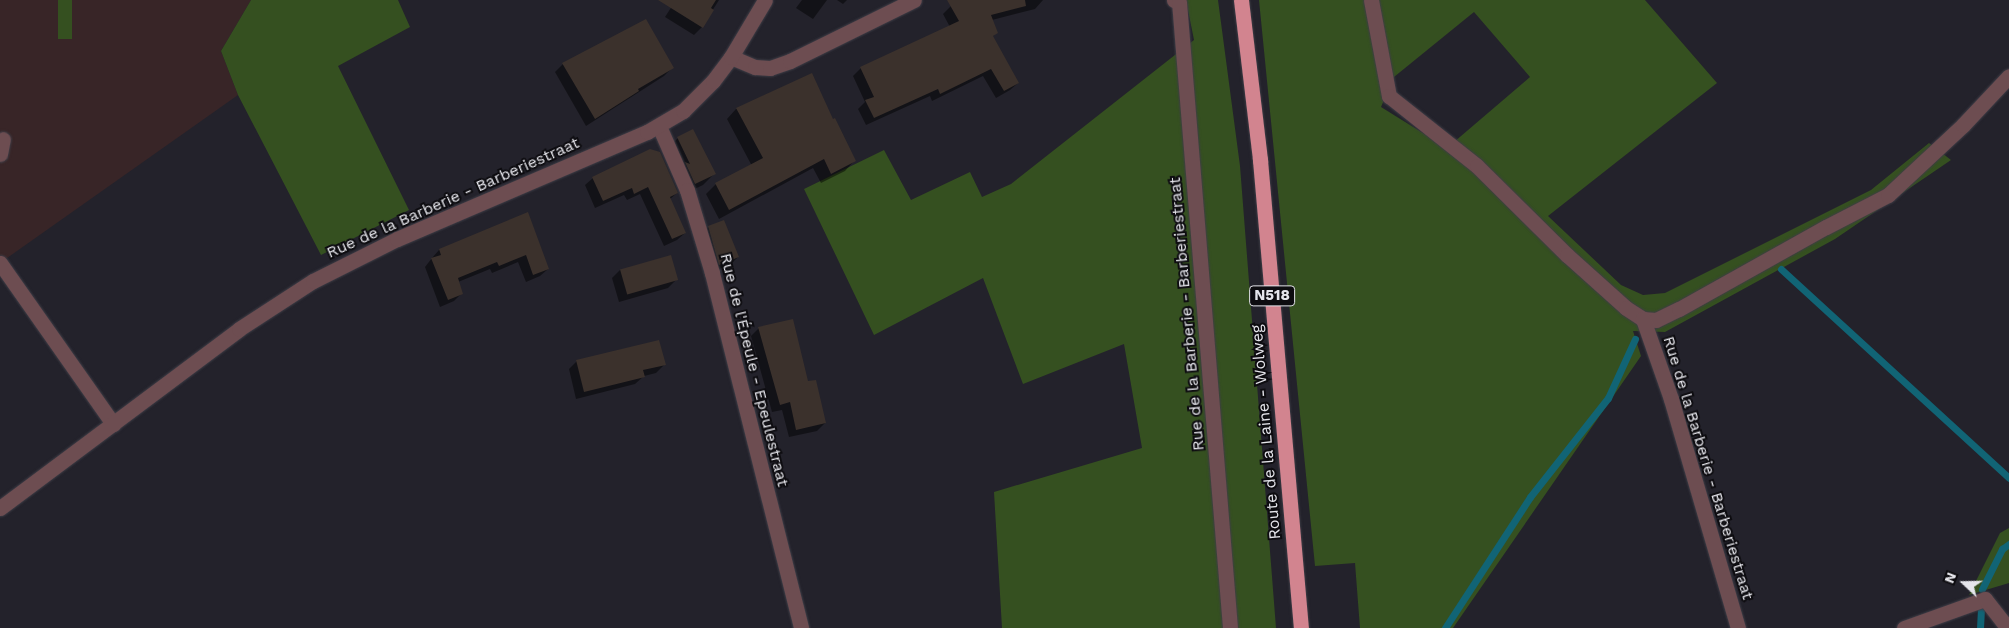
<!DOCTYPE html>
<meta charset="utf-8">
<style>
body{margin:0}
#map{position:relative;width:2009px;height:628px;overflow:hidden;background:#23222b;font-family:"Work Sans",sans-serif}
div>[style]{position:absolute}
.industrial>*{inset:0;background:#382527}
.green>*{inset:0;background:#355020;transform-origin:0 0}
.shadow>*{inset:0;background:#0007}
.stream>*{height:7px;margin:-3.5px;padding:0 3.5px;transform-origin:3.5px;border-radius:3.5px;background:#116475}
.building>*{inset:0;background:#3b312c;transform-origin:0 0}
.roads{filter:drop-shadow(0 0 1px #3e3d46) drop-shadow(0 0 1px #3e3d46)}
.minor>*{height:15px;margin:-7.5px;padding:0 7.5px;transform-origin:7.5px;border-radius:7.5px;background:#6d4d51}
.highway>*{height:15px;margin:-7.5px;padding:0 7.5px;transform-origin:7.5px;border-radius:7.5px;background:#d2848f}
span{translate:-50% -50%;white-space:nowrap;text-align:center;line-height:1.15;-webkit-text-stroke:4px #0d0c10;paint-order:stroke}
.shield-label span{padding:1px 4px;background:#0d0c10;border:1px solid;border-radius:4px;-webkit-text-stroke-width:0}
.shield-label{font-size:15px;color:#e5e5eb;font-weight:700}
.street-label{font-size:16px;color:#e5e5eb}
.north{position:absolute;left:1939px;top:558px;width:50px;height:50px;-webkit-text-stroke:4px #0d0c10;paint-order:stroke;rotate:291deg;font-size:14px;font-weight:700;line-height:20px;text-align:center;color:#e5e5eb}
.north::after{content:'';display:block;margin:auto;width:18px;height:22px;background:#e5e5eb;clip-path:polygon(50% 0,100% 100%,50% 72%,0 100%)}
</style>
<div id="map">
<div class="industrial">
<div style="clip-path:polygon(0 0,251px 0,221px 51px,238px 95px,0 263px)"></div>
</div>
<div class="green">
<div style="left:58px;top:0;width:14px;height:39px"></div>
<div style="clip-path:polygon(251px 0,398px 0,410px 27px,338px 66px,409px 210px,321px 255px,238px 95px,221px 51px)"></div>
<div style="clip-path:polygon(1186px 0,1218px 0,1240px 166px,1276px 628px,1002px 628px,994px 492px,1142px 448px,1124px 344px,1023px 384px,983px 278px,874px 335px,804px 189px,884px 150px,911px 200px,970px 172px,982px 197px,1011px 184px,1194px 40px)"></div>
<div style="clip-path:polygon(evenodd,1259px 0,1645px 0,1717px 83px,1548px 216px,1621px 285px,1643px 295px,1665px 293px,1871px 190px,1929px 143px,1951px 160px,1835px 239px,1665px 332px,1633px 331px,1641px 356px,1453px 628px,1360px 628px,1355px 563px,1315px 566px,1259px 0,1474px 12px,1530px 77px,1447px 148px,1381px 107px,1394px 77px,1474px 12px)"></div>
<div style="clip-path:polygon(2009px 528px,2009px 583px,1969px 595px,2000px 533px)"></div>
</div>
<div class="shadow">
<div style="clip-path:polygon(676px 0,719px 0,702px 27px,694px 35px,665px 17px)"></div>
<div style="clip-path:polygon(802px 0,827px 0,813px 19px,796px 8px)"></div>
<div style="clip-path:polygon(837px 0,847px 0,843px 4px)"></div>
<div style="clip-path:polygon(967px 0,1043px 0,1035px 9px,992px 20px,996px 33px,992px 37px,1018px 83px,1010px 90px,996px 98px,983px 76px,932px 101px,930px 96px,866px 125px,858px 109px,865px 102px,853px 76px,861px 68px,950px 27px,943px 14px,951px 6px)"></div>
<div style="clip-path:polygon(563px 64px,672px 68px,664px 76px,586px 126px,555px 72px)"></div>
<div style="clip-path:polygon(736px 109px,832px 121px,854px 161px,845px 171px,821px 183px,813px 168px,719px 219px,706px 194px,716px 184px,752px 166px,727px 119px)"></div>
<div style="clip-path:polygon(678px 138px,715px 173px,703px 185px,682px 195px,666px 150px)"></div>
<div style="clip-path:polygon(650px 150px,677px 193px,670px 199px,685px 233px,677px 240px,664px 246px,640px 194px,627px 200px,624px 195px,595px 208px,585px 185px,593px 178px)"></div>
<div style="clip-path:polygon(527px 214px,548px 269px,540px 276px,526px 282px,518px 262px,492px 273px,490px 269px,458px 282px,462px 293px,454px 301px,440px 307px,425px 267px,432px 258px,439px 250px)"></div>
<div style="clip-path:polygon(708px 227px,738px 257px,730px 265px,711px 272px,700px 235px)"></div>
<div style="clip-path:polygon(620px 270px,676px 280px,668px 288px,619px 302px,612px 278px)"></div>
<div style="clip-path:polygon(759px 328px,807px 383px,825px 423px,817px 431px,789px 437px,782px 410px,772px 412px,751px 336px)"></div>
<div style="clip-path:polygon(577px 361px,664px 365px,656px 373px,644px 376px,635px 384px,576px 399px,569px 369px)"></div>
</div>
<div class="stream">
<div style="left:1781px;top:269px;width:309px;rotate:42.5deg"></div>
<div style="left:1982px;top:589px;width:45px;rotate:-63.4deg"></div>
<div style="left:2002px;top:549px;width:9px;rotate:-36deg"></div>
<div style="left:1445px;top:628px;width:156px;rotate:-57deg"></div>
<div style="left:1530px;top:497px;width:126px;rotate:-51.8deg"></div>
<div style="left:1608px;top:398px;width:65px;rotate:-65.4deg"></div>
<div style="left:1980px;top:628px;width:21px;rotate:-87deg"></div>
</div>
<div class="building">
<div style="clip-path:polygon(658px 0,716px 0,711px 8px,714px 10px,703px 28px)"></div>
<div style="clip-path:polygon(947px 0,1025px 0,1026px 6px,991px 15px,998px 33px,993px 36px,1019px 83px,1004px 91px,991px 69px,940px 94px,938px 89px,874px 118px,865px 100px,874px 97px,860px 67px,959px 21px)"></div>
<div style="clip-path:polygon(646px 19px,674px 68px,638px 89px,639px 91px,595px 119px,562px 63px)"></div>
<div style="clip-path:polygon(812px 73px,833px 119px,835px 118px,856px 161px,831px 174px,824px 159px,729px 210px,715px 183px,763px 158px,736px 108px)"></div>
<div style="clip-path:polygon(693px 129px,716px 174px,695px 184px,685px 162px,690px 164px,677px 137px)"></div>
<div style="clip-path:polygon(650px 149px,660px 152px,678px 193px,670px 197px,686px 233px,672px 239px,648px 187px,634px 194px,632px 188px,603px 201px,592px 177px)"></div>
<div style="clip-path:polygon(528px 212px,549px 269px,533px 275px,526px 255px,499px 266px,497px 262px,458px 278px,463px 294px,448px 300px,431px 258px,441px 255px,439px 249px)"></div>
<div style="clip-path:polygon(724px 220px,739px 257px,719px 265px,708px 226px)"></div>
<div style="left:671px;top:255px;width:26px;height:53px;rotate:74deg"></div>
<div style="clip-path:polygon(793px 319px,808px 381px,816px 380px,826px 423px,796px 430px,790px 402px,780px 405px,758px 327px)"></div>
<div style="clip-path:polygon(659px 340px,666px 365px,643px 370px,645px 377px,584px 392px,576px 360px)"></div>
</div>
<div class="roads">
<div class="minor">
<div style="left:1174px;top:0;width:5px;rotate:22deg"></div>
<div style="left:1179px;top:2px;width:628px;rotate:85.34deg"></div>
<div style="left:1371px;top:0;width:98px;rotate:79.4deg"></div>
<div style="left:1389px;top:96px;width:112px;rotate:38.5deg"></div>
<div style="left:1477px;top:166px;width:127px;rotate:44.7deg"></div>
<div style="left:1567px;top:255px;width:79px;rotate:41.9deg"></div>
<div style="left:1626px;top:308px;width:20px;rotate:33deg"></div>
<div style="left:1643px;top:319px;width:13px;rotate:4deg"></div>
<div style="left:1656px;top:320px;width:25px;rotate:-26deg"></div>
<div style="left:1679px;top:309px;width:168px;rotate:-29.2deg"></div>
<div style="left:1826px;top:227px;width:70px;rotate:-27.3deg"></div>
<div style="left:1888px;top:195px;width:103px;rotate:-43deg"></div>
<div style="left:1963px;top:125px;width:67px;rotate:-46.8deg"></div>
<div style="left:731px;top:57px;width:26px;rotate:23deg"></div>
<div style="left:755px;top:67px;width:15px;rotate:4deg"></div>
<div style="left:770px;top:68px;width:21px;rotate:-19deg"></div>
<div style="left:790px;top:61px;width:138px;rotate:-26.2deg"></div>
<div style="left:659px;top:126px;width:70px;rotate:66.4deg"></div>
<div style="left:687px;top:190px;width:87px;rotate:73.2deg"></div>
<div style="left:712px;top:273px;width:366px;rotate:75.9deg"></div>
<div style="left:0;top:154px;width:15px;rotate:-79deg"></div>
<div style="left:0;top:263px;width:197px;rotate:54.9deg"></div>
<div style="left:1643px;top:319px;width:85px;rotate:70.7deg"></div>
<div style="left:1671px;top:399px;width:239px;rotate:73.7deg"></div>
<div style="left:0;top:508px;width:299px;rotate:-36.8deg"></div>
<div style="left:239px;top:329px;width:88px;rotate:-33deg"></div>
<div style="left:313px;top:281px;width:94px;rotate:-26.6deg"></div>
<div style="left:397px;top:239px;width:272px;rotate:-23.2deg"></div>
<div style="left:647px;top:132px;width:42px;rotate:-30.3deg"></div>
<div style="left:683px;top:111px;width:42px;rotate:-45deg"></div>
<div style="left:713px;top:81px;width:30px;rotate:-53deg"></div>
<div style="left:731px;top:57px;width:66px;rotate:-59.2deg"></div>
<div style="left:1904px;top:628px;width:86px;rotate:-19.7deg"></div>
<div style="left:1985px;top:599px;width:37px;rotate:52deg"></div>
</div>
<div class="highway">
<div style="left:1241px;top:0;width:161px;rotate:83.2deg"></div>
<div style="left:1260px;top:160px;width:470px;rotate:85deg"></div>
</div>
</div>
<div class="shield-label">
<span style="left:1272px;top:296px">N518</span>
</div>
<div class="street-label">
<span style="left:453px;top:198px;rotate:-24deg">Rue de la Barberie - Barberiestraat</span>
<span style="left:1187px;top:314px;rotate:-95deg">Rue de la Barberie - Barberiestraat</span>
<span style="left:754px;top:370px;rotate:76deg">Rue de l'Épeule - Epeulestraat</span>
<span style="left:1266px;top:432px;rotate:-95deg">Route de la Laine - Wolweg</span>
<span style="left:1708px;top:468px;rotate:73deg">Rue de la Barberie - Barberiestraat</span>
</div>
<div class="north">N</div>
</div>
